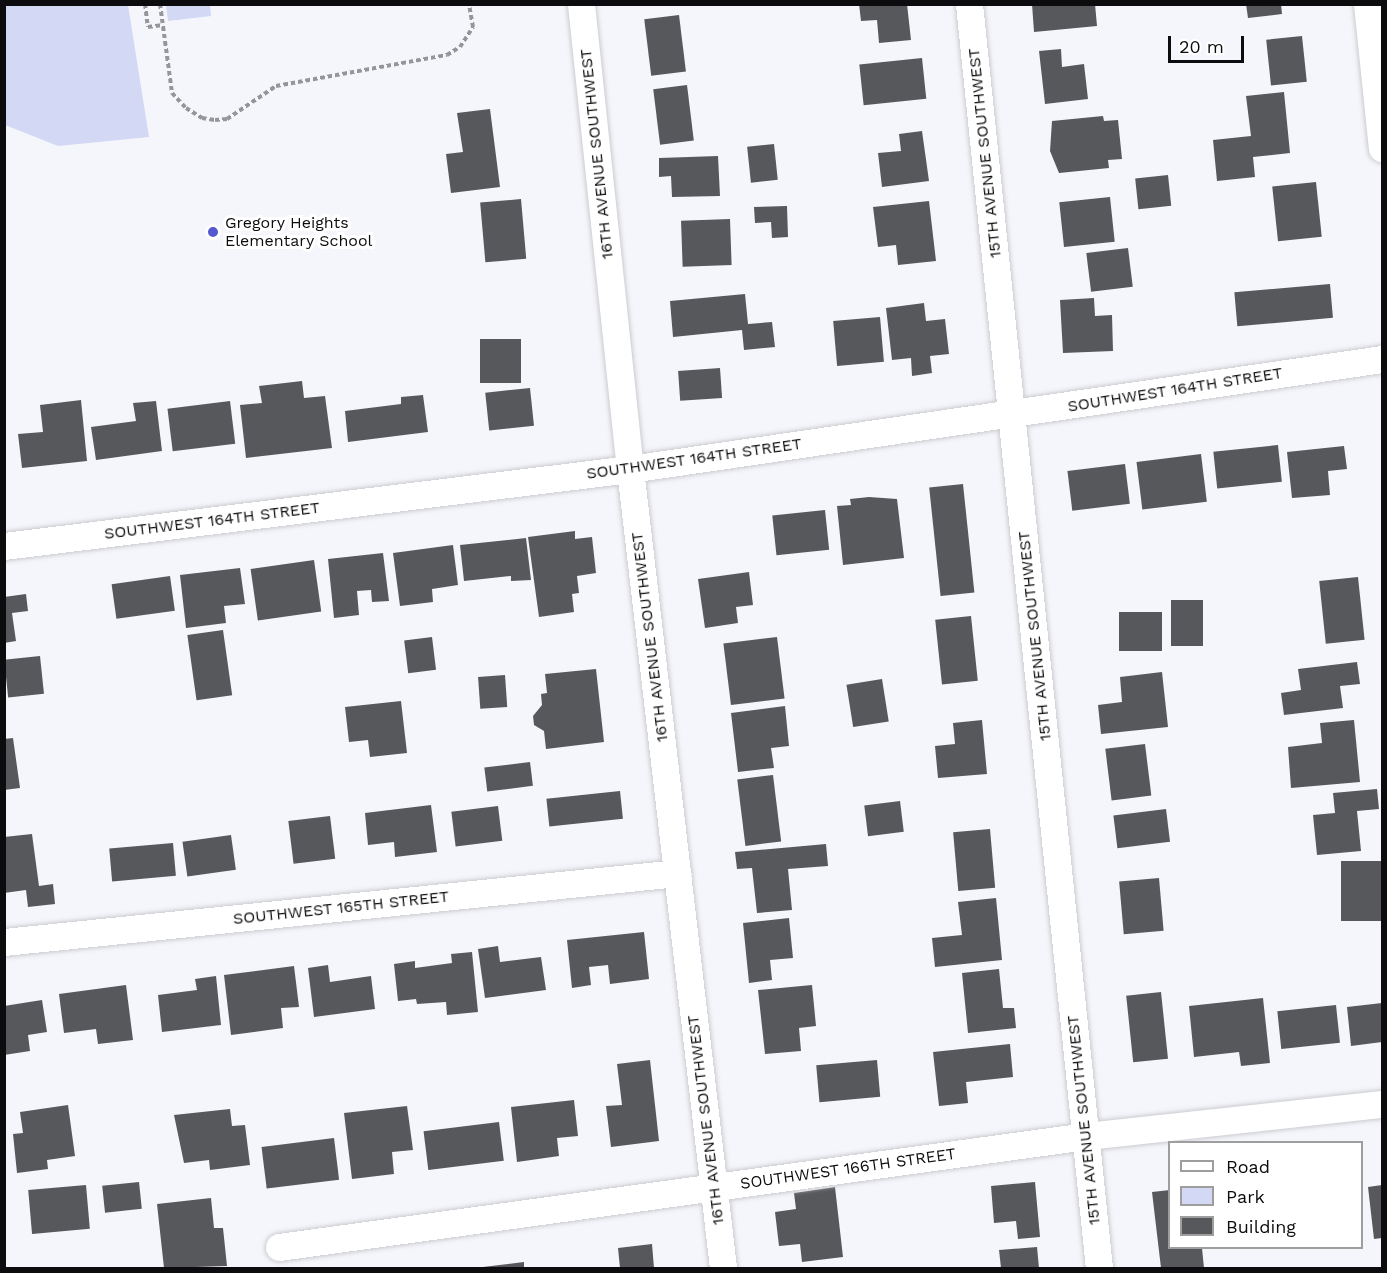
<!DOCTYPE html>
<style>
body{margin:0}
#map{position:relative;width:1387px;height:1273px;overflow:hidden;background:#f5f6fb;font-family:"Work Sans",sans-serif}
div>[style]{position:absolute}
.green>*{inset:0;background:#d3d8f4}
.building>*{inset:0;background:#57585c;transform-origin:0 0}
.path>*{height:4px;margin-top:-2px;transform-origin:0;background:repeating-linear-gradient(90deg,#96969a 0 4.5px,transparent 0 7.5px)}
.roads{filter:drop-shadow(0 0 2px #cbccd1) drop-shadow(0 0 2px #cbccd1)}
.minor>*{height:27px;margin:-13.5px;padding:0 13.5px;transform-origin:13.5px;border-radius:13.5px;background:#fff}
.dots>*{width:16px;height:16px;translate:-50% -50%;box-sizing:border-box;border:3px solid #fff;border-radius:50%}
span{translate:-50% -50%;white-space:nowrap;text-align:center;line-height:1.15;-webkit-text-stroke:6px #fff;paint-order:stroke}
.street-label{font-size:16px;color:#0c0c0e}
.poi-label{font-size:16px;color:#0c0c0e}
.left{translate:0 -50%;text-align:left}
.frame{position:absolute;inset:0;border:6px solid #0c0c0e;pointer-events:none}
.legend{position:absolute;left:1168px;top:1141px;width:195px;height:108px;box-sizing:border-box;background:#fff;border:2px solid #9e9e9f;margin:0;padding:8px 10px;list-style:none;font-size:18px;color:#0c0c0e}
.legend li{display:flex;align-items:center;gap:12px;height:30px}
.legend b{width:30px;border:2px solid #9e9e9f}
.scale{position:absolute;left:1168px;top:36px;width:76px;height:27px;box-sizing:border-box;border:3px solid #0c0c0e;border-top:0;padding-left:8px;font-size:18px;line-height:21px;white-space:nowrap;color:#0c0c0e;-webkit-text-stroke:4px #fff;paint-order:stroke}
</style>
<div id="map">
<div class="green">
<div style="clip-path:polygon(5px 4px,128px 5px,149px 137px,58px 146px,5px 125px)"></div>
<div style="clip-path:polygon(166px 5px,210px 5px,211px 16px,168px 21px)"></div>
</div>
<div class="building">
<div style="clip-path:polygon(859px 4px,907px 4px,911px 40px,879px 43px,877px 20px,861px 21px)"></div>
<div style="clip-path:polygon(1032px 4px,1095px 4px,1097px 26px,1034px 32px)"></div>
<div style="clip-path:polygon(1246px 4px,1281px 4px,1282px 14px,1248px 18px)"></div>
<div style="left:679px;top:15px;width:57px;height:35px;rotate:83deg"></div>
<div style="left:1302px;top:36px;width:46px;height:36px;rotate:84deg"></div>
<div style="clip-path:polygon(1061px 49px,1062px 67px,1084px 64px,1088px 99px,1045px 104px,1039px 51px)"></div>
<div style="left:922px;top:58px;width:41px;height:63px;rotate:84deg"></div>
<div style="left:687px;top:85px;width:56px;height:34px;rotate:83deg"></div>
<div style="clip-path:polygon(1284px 92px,1290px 153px,1253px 157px,1255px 177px,1217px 181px,1213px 140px,1251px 136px,1246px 96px)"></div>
<div style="clip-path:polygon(490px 109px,500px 187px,451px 193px,446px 154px,463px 152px,457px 113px)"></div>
<div style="clip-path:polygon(1103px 116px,1104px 121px,1118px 120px,1122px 159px,1108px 160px,1109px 168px,1059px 173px,1050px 151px,1052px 121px)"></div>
<div style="clip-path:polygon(922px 131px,929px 181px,882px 187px,878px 153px,901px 151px,899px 134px)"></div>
<div style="left:774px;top:144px;width:36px;height:27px;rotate:84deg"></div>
<div style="clip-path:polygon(718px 156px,720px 196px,672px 197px,671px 176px,659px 177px,659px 158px)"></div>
<div style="left:1168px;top:175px;width:31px;height:33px;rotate:84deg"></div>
<div style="left:1316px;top:182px;width:55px;height:44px;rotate:84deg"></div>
<div style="left:1110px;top:197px;width:45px;height:51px;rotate:84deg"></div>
<div style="left:521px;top:199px;width:60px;height:41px;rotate:85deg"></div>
<div style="clip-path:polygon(929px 201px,936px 261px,898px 265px,896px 245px,878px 247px,873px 207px)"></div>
<div style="clip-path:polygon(787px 206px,788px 237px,772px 238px,771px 222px,755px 223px,754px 207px)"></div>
<div style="left:730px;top:219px;width:46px;height:49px;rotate:88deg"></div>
<div style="left:1128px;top:248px;width:39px;height:42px;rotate:83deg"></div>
<div style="left:1330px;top:284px;width:34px;height:96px;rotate:85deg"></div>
<div style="clip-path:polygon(745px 294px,748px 324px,772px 322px,775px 347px,744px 350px,742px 330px,673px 337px,670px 301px)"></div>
<div style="clip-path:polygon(1094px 298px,1095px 316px,1112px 315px,1113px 351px,1063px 353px,1060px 300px)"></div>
<div style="clip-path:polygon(924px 303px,926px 321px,945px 319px,949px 354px,930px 356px,932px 373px,912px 376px,911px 358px,892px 360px,886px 308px)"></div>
<div style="left:880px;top:317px;width:45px;height:47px;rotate:85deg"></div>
<div style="left:480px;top:339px;width:41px;height:44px"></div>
<div style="left:720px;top:368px;width:30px;height:42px;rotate:86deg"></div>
<div style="clip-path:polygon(302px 381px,304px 398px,325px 396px,332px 448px,246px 458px,240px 405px,262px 403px,259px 386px)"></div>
<div style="left:530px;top:388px;width:38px;height:45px;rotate:84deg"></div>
<div style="clip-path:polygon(423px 395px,428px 432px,348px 442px,345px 411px,401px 404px,401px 397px)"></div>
<div style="clip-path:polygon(81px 400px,87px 461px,22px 468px,18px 434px,43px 432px,40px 405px)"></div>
<div style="clip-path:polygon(156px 401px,162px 451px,96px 460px,91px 427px,136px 421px,133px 403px)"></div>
<div style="left:230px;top:401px;width:43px;height:63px;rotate:83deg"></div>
<div style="left:1278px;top:445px;width:37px;height:65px;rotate:84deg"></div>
<div style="clip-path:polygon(1344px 446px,1347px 469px,1328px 471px,1330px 495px,1292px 498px,1287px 452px)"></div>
<div style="left:1201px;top:454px;width:48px;height:65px;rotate:83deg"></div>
<div style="left:1125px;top:464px;width:40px;height:58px;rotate:83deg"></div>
<div style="left:963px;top:484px;width:109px;height:34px;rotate:84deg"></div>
<div style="clip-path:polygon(869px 497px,897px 499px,904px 558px,843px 565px,837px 506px,851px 505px,850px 499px)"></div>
<div style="left:825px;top:510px;width:40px;height:53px;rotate:84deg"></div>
<div style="clip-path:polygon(575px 531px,575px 539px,592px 537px,596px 573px,577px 576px,579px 593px,572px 594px,574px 612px,539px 617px,528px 537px)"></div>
<div style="clip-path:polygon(526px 538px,531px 580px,511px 581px,511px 576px,464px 581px,460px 545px)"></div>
<div style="clip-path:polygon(453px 545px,458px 585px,432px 589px,433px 602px,400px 606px,393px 553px)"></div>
<div style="clip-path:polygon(383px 553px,389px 601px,372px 602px,371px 590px,357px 591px,359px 615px,334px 618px,328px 559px)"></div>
<div style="left:314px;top:560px;width:52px;height:64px;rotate:82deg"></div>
<div style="clip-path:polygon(240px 568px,245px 604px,224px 606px,226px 623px,186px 628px,180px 575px)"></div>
<div style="clip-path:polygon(749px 572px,753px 605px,736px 607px,738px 623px,705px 628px,698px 579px)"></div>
<div style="left:170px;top:576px;width:35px;height:59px;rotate:82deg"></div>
<div style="left:1358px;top:577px;width:63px;height:39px;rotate:84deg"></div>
<div style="clip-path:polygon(26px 594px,28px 611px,12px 613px,16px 641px,4px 643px,4px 597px)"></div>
<div style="left:1171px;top:600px;width:32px;height:46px"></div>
<div style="left:1119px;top:612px;width:43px;height:39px"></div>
<div style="left:971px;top:616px;width:65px;height:36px;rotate:84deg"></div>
<div style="left:223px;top:630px;width:66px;height:36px;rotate:82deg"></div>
<div style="left:432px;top:637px;width:33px;height:28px;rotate:83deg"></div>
<div style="left:777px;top:637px;width:62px;height:54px;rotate:83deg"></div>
<div style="left:40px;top:656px;width:38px;height:36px;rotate:84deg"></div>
<div style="clip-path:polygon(1357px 662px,1360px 684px,1340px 686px,1343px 708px,1284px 715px,1281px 693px,1301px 690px,1298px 669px)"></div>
<div style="clip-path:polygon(596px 669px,604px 742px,546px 749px,544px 731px,534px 725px,533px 716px,542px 705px,541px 694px,547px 693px,545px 674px)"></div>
<div style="clip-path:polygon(1162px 672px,1168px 727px,1101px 734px,1098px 705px,1122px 702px,1120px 677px)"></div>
<div style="left:505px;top:675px;width:32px;height:27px;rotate:86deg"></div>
<div style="left:882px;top:679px;width:43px;height:36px;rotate:81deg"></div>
<div style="clip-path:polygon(401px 701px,407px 753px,370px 757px,368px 740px,349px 742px,345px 707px)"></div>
<div style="clip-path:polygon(785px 706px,789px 746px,771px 748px,774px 768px,738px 772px,731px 713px)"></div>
<div style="clip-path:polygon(982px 720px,987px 774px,938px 778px,935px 746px,955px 744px,953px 723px)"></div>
<div style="clip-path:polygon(1354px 720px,1360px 782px,1291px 788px,1288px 747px,1322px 743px,1320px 723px)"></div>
<div style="clip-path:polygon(13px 738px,20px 788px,4px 790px,4px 739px)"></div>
<div style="left:1145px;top:744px;width:52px;height:40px;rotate:83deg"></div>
<div style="left:530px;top:762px;width:24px;height:46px;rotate:83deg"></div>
<div style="left:773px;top:775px;width:67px;height:36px;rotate:83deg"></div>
<div style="clip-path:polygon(1377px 789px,1379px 809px,1357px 811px,1361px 851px,1317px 855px,1313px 815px,1335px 813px,1333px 793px)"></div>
<div style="left:620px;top:791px;width:28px;height:74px;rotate:84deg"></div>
<div style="left:900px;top:801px;width:31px;height:36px;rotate:83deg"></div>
<div style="clip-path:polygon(431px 805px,437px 852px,395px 857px,394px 842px,368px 845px,365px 813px)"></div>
<div style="left:498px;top:806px;width:35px;height:47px;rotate:83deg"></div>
<div style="left:1166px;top:809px;width:33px;height:53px;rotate:83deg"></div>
<div style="left:330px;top:816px;width:43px;height:42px;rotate:83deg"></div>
<div style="left:990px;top:829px;width:59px;height:37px;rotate:85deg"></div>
<div style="clip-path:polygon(32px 834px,39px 886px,53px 884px,55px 904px,28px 907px,26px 890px,4px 893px,4px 837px)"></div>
<div style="left:231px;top:835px;width:35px;height:49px;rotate:82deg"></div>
<div style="left:173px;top:843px;width:33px;height:64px;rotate:85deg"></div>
<div style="clip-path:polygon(826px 844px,828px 866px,788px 869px,792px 910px,757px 913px,752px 868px,737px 869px,735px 852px)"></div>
<div style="left:1382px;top:861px;width:60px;height:41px;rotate:90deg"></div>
<div style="left:1159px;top:878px;width:53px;height:40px;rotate:85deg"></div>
<div style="clip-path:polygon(996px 898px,1002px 960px,935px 967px,932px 938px,962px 935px,958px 902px)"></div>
<div style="clip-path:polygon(789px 918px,793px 958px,770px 960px,772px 980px,749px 983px,743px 923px)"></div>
<div style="clip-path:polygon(644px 932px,649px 979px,610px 984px,608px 965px,589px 967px,591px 985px,572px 988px,567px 940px)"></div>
<div style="clip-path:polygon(498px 946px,500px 962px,541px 957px,546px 990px,485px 998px,478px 949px)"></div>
<div style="clip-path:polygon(472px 952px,478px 1012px,447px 1015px,446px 1002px,417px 1004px,416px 999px,398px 1001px,394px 964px,415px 961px,415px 968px,452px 963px,451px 954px)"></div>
<div style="clip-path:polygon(328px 965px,330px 982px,371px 976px,375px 1009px,314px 1017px,308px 968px)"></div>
<div style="clip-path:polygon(294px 966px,299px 1007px,281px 1008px,283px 1028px,231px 1035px,224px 975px)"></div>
<div style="clip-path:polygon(999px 969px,1003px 1008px,1014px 1008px,1016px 1028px,968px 1033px,962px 973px)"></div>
<div style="clip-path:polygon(216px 976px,221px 1025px,162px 1032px,158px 995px,197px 990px,195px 979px)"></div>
<div style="clip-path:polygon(126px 985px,133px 1040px,98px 1044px,96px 1029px,64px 1033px,59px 994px)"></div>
<div style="clip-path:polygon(812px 985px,816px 1026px,799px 1028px,801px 1051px,765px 1054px,758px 990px)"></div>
<div style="left:1161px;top:992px;width:67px;height:35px;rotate:84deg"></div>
<div style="clip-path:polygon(1263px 998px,1270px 1063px,1241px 1066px,1239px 1052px,1194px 1057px,1189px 1006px)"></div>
<div style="clip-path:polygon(42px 1000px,47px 1032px,28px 1035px,30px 1051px,4px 1055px,4px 1006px)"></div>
<div style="clip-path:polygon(1382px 1003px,1382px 1042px,1351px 1046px,1347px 1007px)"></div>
<div style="left:1336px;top:1005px;width:38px;height:59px;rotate:84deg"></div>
<div style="clip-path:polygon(1010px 1044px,1013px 1077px,966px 1082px,968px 1103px,939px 1106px,933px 1052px)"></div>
<div style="clip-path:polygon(650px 1060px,659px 1141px,611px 1147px,606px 1106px,622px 1105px,617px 1064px)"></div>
<div style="left:877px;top:1060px;width:37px;height:61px;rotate:85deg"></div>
<div style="clip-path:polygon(574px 1100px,578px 1136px,557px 1138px,559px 1156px,517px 1162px,511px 1107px)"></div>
<div style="clip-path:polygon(68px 1105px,75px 1156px,47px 1160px,48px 1169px,17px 1173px,13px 1134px,23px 1133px,20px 1112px)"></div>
<div style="clip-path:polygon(407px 1106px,413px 1150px,392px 1152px,394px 1174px,352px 1179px,344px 1113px)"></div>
<div style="clip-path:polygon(230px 1109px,232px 1126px,245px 1125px,250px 1165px,210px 1170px,209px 1160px,184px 1163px,174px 1115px)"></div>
<div style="left:499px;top:1122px;width:39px;height:76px;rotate:83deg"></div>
<div style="left:334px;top:1138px;width:42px;height:73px;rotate:83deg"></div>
<div style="left:139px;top:1182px;width:27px;height:37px;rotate:84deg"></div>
<div style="clip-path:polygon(1035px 1182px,1040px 1237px,1018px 1239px,1016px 1221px,994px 1223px,991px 1186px)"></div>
<div style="left:86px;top:1185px;width:44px;height:58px;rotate:85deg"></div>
<div style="clip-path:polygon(1382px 1185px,1382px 1238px,1374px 1239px,1368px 1187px)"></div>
<div style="clip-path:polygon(835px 1187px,843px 1257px,802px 1262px,800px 1244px,779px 1246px,775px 1212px,796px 1209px,794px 1193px)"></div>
<div style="clip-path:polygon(1170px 1190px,1170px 1248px,1202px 1248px,1204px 1268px,1161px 1268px,1152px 1192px)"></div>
<div style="clip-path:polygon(211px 1198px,214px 1228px,223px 1228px,227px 1266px,164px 1268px,157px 1204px)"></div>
<div style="clip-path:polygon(652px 1244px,654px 1268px,620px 1268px,618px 1248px)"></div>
<div style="clip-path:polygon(1037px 1247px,1039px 1268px,1001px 1268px,999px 1250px)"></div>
<div style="clip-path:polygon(524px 1262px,524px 1268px,483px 1268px,483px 1267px)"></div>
</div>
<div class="path">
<div style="left:145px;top:4px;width:23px;rotate:83deg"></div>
<div style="left:148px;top:27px;width:15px;rotate:-8deg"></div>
<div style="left:160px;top:4px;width:90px;rotate:82.3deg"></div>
<div style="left:172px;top:93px;width:21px;rotate:47deg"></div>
<div style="left:186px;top:108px;width:19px;rotate:32deg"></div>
<div style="left:202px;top:118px;width:13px;rotate:9deg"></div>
<div style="left:215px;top:120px;width:12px;rotate:-5deg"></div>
<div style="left:227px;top:119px;width:59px;rotate:-34deg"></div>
<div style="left:276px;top:86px;width:174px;rotate:-10.3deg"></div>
<div style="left:447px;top:55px;width:15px;rotate:-32deg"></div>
<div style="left:460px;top:47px;width:24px;rotate:-57deg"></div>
<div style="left:473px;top:27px;width:23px;rotate:-100deg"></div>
</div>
<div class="roads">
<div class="minor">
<div style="left:581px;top:4px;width:468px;rotate:84deg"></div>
<div style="left:630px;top:469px;width:804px;rotate:83.36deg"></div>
<div style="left:969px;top:4px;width:1271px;rotate:84.13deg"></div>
<div style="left:1367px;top:4px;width:145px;rotate:84.1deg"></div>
<div style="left:4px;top:546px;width:631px;rotate:-7.01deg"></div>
<div style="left:630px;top:469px;width:760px;rotate:-8.32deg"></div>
<div style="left:4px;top:942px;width:677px;rotate:-5.85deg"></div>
<div style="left:279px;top:1247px;width:815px;rotate:-7.83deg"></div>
<div style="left:1086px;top:1136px;width:298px;rotate:-6.2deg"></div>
</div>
</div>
<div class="dots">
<div style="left:213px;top:232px;background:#5558cf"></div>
</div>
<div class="street-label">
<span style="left:985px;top:153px;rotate:-96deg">15TH AVENUE SOUTHWEST</span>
<span style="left:597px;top:154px;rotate:-96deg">16TH AVENUE SOUTHWEST</span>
<span style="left:1175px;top:390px;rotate:-9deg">SOUTHWEST 164TH STREET</span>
<span style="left:694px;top:459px;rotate:-8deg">SOUTHWEST 164TH STREET</span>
<span style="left:212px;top:521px;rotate:-7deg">SOUTHWEST 164TH STREET</span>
<span style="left:1035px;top:636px;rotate:-96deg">15TH AVENUE SOUTHWEST</span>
<span style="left:650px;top:637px;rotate:-97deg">16TH AVENUE SOUTHWEST</span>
<span style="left:341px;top:908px;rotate:-6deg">SOUTHWEST 165TH STREET</span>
<span style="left:706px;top:1120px;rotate:-97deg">16TH AVENUE SOUTHWEST</span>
<span style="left:1084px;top:1120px;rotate:-96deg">15TH AVENUE SOUTHWEST</span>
<span style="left:848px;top:1169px;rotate:-8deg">SOUTHWEST 166TH STREET</span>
</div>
<div class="poi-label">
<span class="left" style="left:225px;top:232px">Gregory Heights<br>Elementary School</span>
</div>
<div class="frame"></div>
<ul class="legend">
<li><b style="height:8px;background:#fff"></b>Road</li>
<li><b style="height:16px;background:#d3d8f4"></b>Park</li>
<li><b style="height:16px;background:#57585c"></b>Building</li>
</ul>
<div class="scale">20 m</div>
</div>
